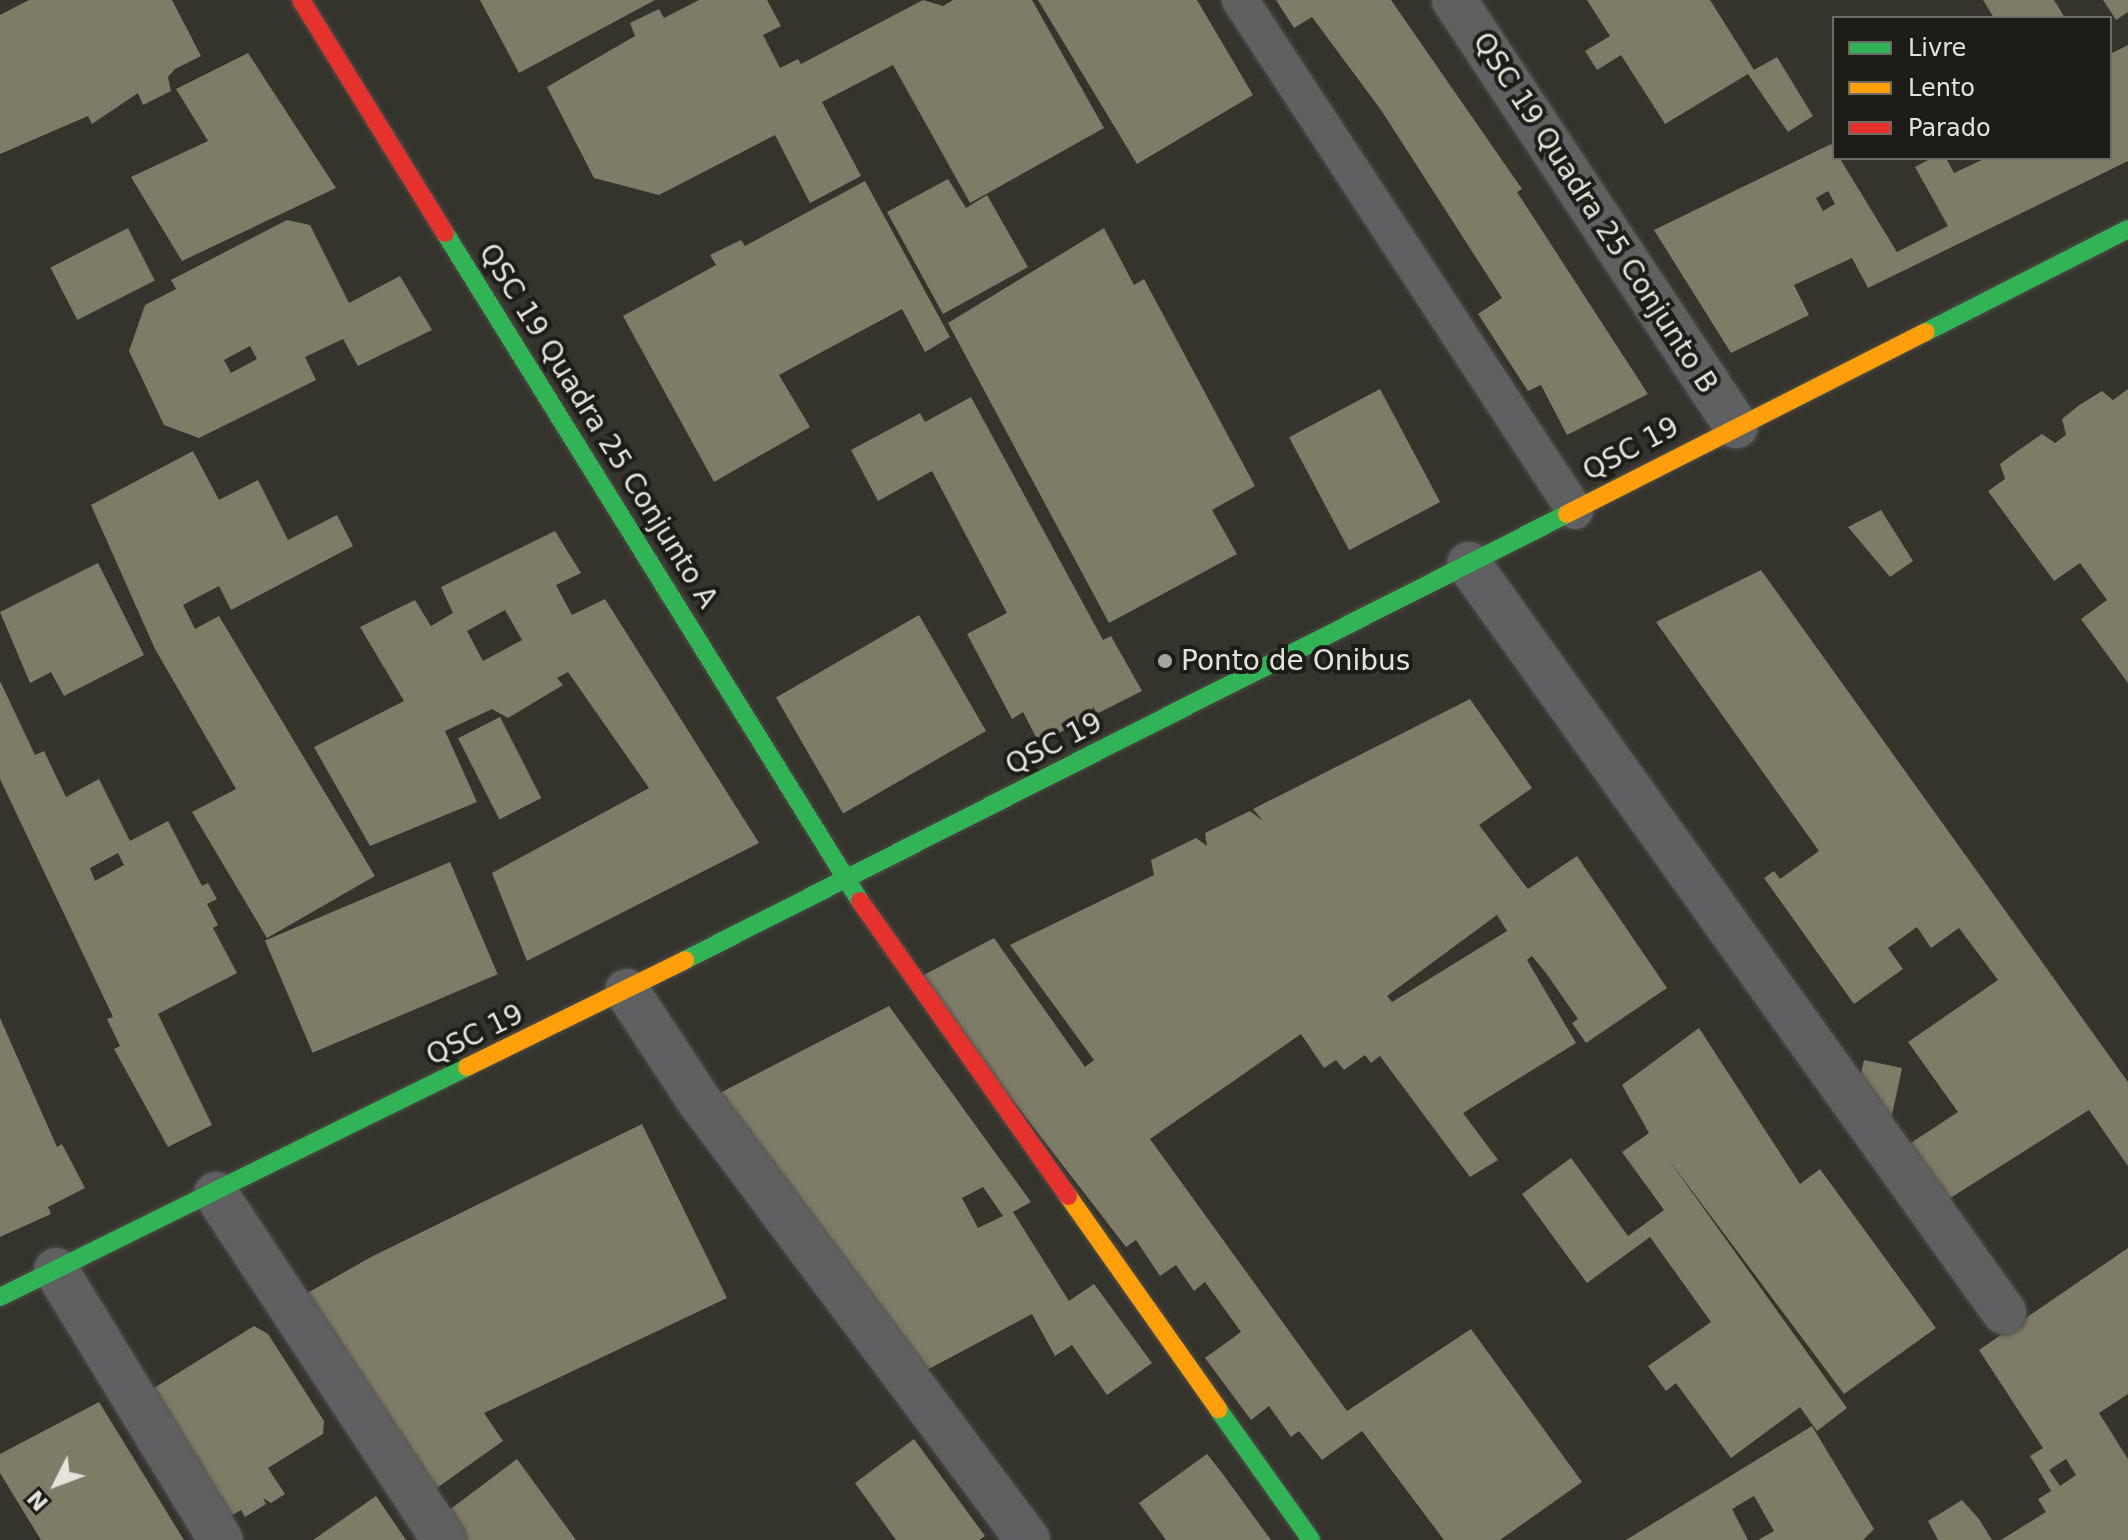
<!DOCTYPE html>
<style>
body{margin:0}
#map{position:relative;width:2128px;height:1540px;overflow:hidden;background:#34332c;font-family:"DejaVu Sans",sans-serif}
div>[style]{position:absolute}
.building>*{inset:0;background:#7e7c67;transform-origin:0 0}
.roads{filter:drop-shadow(0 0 2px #4f4e49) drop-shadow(0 0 2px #4f4e49)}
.lane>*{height:36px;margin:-18px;padding:0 18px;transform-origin:18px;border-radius:18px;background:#5e6061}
.street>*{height:44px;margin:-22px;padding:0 22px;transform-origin:22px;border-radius:22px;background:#5e6061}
.fast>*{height:18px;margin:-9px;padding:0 9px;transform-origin:9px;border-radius:9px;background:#30b455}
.slow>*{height:18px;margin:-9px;padding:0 9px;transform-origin:9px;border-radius:9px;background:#ff9f0a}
.jam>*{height:18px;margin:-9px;padding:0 9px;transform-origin:9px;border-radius:9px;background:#e5322d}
.dots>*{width:22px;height:22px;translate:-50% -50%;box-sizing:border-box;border:4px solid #1d1d17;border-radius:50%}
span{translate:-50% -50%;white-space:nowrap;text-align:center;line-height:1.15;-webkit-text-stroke:8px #1d1d17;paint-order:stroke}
.street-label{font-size:28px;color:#e3e2db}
.poi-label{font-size:28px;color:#e3e2db}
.left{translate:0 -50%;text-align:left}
.legend{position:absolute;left:1832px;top:16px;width:280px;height:144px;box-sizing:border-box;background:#1d1d17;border:2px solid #6c6c65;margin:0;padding:10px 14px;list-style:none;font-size:24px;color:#e3e2db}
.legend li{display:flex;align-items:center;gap:16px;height:40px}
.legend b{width:40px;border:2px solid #6c6c65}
.north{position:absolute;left:16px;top:1444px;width:80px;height:80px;-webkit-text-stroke:6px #1d1d17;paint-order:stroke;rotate:228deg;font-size:22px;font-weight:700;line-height:32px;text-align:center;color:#e3e2db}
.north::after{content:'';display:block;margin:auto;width:28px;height:36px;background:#e3e2db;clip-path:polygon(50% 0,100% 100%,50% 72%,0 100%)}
</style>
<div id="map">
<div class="building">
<div style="clip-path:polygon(29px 0,172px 0,201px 56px,175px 69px,168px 77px,171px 91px,143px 105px,138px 93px,92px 124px,88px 116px,0 154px,0 15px)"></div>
<div style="clip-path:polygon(480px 0,655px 0,519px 73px)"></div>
<div style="clip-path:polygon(699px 0,767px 0,781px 26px,763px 35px,780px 68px,798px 59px,801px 64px,923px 0,943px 6px,953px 0,1032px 0,1104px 128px,970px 203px,893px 65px,822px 102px,861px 176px,810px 203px,775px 135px,659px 195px,594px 178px,547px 87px,635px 36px,630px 23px,659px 9px,664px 18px)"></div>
<div style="clip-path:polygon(1038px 0,1197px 0,1253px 95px,1137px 164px)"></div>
<div style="clip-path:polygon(1276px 0,1391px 0,1522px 189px,1517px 192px,1648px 394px,1567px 435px,1541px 385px,1528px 391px,1478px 314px,1502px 298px,1381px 110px,1312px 17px,1294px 28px)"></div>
<div style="clip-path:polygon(1587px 0,1710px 0,1754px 70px,1777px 57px,1813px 116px,1788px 132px,1748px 74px,1665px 124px,1621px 55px,1597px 70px,1585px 51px,1610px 36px)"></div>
<div style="clip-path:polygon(1983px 0,2054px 0,2065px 18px,1994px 18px)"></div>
<div style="clip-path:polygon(2103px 0,2128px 0,2128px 12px,2116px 20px)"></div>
<div style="clip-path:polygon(evenodd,2128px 45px,2128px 161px,1868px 288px,1852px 258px,1794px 285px,1809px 315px,1731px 353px,1654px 230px,1831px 144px,1897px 252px,1948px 226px,1915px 167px,1932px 158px,1946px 158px,1954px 173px,1986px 158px,2110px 158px,2110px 54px,2128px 45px,1828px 191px,1835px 204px,1823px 211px,1816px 198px,1828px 191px)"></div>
<div style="clip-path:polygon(248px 53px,336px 188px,182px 261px,131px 177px,208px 141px,176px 89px)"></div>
<div style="clip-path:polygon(948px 179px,966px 208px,987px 195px,1028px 267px,943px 314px,887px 212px)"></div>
<div style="clip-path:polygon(865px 181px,950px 337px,925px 352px,902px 309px,779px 375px,810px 427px,714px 482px,623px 316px,716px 265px,710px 255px,741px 240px,745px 246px)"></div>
<div style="clip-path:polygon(evenodd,287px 220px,310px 225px,349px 303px,400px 276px,432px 330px,358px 366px,343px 339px,305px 357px,316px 380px,199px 438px,164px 425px,129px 351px,145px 305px,176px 289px,171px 280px,287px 220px,250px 346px,257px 359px,231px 373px,224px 360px,250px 346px)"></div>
<div style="left:128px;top:228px;width:59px;height:87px;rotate:63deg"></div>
<div style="clip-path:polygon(1104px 228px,1134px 285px,1144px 279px,1255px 486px,1212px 510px,1237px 554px,1109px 623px,948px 323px)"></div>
<div style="left:1380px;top:389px;width:128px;height:103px;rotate:62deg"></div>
<div style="clip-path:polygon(2128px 389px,2128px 683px,2081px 619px,2107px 600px,2080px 563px,2054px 581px,1988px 491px,2005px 479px,2000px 464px,2016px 452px,2042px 434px,2055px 443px,2066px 435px,2062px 419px,2078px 406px,2102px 391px,2113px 400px)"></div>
<div style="clip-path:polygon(971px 397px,1103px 640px,1111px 636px,1142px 691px,1039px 743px,1023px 712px,1012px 719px,967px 634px,1007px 613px,932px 471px,878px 501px,851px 450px,920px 413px,925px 422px)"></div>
<div style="clip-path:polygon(193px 451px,219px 500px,258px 480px,288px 540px,337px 515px,353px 546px,231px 610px,219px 586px,183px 605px,195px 629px,219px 616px,375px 876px,267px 938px,192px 812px,236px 789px,155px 649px,91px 505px)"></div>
<div style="clip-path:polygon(1881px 510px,1913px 561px,1890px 577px,1848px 527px)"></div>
<div style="clip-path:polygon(evenodd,555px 531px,581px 573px,556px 585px,572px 615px,605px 599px,759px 843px,527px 961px,492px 873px,649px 788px,568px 672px,557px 678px,563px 685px,508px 718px,492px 709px,445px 731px,477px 802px,370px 846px,314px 747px,404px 701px,360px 627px,415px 600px,431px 626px,453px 613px,441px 587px,555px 531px,505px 610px,522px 640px,483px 661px,467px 631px,505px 610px)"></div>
<div style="clip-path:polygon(98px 563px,144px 655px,64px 696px,51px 672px,30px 683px,0 612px)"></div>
<div style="clip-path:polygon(1761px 570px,2128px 1082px,2128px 1166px,2089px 1110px,1933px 1209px,1894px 1154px,1958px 1112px,1908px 1042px,1998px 980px,1959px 928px,1931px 948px,1917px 927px,1888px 948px,1903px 969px,1854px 1004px,1764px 878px,1774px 871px,1780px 879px,1819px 851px,1656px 622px)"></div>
<div style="left:919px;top:615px;width:134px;height:165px;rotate:60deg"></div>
<div style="clip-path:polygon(evenodd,0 681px,35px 755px,44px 751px,66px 797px,99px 779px,130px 841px,168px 821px,202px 886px,208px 883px,217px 899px,207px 904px,218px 925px,213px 928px,237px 973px,158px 1014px,212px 1125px,168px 1147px,114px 1049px,120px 1046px,107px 1019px,113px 1017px,0 779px,0 681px,118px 853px,124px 865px,95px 881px,90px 868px,118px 853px)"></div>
<div style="clip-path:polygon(evenodd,1470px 699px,1532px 788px,1479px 825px,1528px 889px,1577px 856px,1667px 988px,1586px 1043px,1572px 1023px,1578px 1019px,1546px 973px,1532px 956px,1527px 960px,1576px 1043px,1463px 1113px,1498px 1160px,1470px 1177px,1380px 1056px,1371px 1063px,1365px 1055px,1344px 1070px,1336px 1060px,1324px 1068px,1301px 1034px,1150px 1139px,1347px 1411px,1471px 1329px,1582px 1482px,1500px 1540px,1444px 1540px,1362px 1431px,1322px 1460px,1299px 1431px,1291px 1437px,1269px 1406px,1251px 1420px,1205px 1358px,1241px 1332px,1205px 1282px,1194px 1291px,1176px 1265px,1160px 1276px,1136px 1240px,1126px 1247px,918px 978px,994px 938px,1085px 1067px,1094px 1060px,1010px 945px,1154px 875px,1151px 860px,1196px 838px,1207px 846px,1205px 833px,1250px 811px,1263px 821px,1253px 809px,1470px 699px,1497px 915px,1507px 931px,1392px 1002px,1387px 996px,1497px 915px)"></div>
<div style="left:500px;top:717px;width:91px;height:47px;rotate:63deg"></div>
<div style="left:450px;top:862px;width:122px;height:201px;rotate:67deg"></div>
<div style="clip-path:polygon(evenodd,889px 1006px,1031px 1202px,1013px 1212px,1069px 1301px,1094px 1284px,1152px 1363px,1107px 1395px,1072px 1345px,1055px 1356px,1032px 1314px,908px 1380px,712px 1097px,889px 1006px,983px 1187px,1003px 1216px,978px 1228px,962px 1198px,983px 1187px)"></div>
<div style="clip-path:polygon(0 1018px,57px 1147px,62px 1144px,85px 1188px,48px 1207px,51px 1214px,0 1237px)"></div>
<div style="clip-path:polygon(1699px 1028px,1800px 1184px,1820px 1169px,1936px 1328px,1844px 1394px,1666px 1156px,1847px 1408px,1817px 1431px,1800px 1407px,1731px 1458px,1676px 1383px,1666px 1391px,1648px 1366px,1711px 1322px,1650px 1237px,1587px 1283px,1522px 1194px,1571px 1158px,1628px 1236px,1664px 1210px,1622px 1152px,1649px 1133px,1622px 1085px)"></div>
<div style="clip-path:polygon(1864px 1060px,1902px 1068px,1891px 1120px,1855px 1101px)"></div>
<div style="clip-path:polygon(642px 1124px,727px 1298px,484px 1413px,503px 1441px,434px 1490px,288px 1304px,371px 1257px)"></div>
<div style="clip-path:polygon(evenodd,2128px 1248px,2128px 1394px,2099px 1413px,2128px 1459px,2128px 1540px,2001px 1540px,2046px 1512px,2038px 1499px,2051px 1491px,2030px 1456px,2043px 1448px,1979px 1350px,2128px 1248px,2066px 1459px,2076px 1475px,2060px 1486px,2049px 1470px,2066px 1459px)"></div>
<div style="clip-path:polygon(254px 1326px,268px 1334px,324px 1421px,323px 1434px,268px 1468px,285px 1494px,271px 1503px,263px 1498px,266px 1504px,245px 1517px,241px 1510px,231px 1516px,149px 1391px)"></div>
<div style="clip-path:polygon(99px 1402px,184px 1540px,41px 1540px,0 1473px,0 1454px)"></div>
<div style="clip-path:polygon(1812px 1426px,1874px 1529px,1863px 1540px,1758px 1540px,1774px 1531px,1754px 1496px,1732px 1509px,1748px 1540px,1626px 1540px)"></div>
<div style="clip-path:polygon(914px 1439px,985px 1536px,979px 1540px,896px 1540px,855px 1483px)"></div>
<div style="clip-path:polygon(1207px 1454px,1222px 1473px,1271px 1540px,1166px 1540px,1139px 1503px)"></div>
<div style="clip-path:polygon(517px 1459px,576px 1540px,449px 1540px,436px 1520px)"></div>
<div style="clip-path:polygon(376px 1496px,406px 1540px,313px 1540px)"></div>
<div style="clip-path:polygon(1962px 1500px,1979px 1519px,1992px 1540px,1938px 1540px,1928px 1521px)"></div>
</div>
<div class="roads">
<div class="lane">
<div style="left:1240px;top:0;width:611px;rotate:56.75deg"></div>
</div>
<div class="street">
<div style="left:1454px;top:0;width:511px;rotate:56.5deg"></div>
<div style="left:1469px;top:564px;width:920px;rotate:54.43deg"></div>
<div style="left:627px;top:991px;width:133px;rotate:56.7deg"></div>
<div style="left:700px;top:1102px;width:547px;rotate:53.17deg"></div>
<div style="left:216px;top:1194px;width:414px;rotate:56.6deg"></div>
<div style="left:56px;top:1270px;width:316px;rotate:58.6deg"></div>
</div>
<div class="fast">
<div style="left:445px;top:233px;width:786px;rotate:58.15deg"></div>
<div style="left:1926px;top:332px;width:227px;rotate:-27deg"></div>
<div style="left:685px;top:960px;width:988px;rotate:-26.82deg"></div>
<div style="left:0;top:1297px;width:521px;rotate:-26.22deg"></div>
<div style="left:1218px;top:1409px;width:161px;rotate:54.6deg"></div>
</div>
<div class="slow">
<div style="left:1567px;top:514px;width:402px;rotate:-26.9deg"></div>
<div style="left:467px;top:1067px;width:243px;rotate:-26.1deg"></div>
<div style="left:1068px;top:1196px;width:261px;rotate:54.8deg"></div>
</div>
<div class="jam">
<div style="left:301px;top:0;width:274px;rotate:58.3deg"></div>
<div style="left:860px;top:901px;width:361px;rotate:54.8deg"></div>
</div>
</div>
<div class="dots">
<div style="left:1165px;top:661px;background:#a6a59e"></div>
</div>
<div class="street-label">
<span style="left:1595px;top:213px;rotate:57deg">QSC 19 Quadra 25 Conjunto B</span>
<span style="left:598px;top:426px;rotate:58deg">QSC 19 Quadra 25 Conjunto A</span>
<span style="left:1631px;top:449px;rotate:-28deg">QSC 19</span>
<span style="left:1054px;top:744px;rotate:-27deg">QSC 19</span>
<span style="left:475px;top:1035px;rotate:-26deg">QSC 19</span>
</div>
<div class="poi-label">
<span class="left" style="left:1181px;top:661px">Ponto de Onibus</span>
</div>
<ul class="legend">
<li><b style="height:10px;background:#30b455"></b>Livre</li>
<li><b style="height:10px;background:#ff9f0a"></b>Lento</li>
<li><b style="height:10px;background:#e5322d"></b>Parado</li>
</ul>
<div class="north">N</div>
</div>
